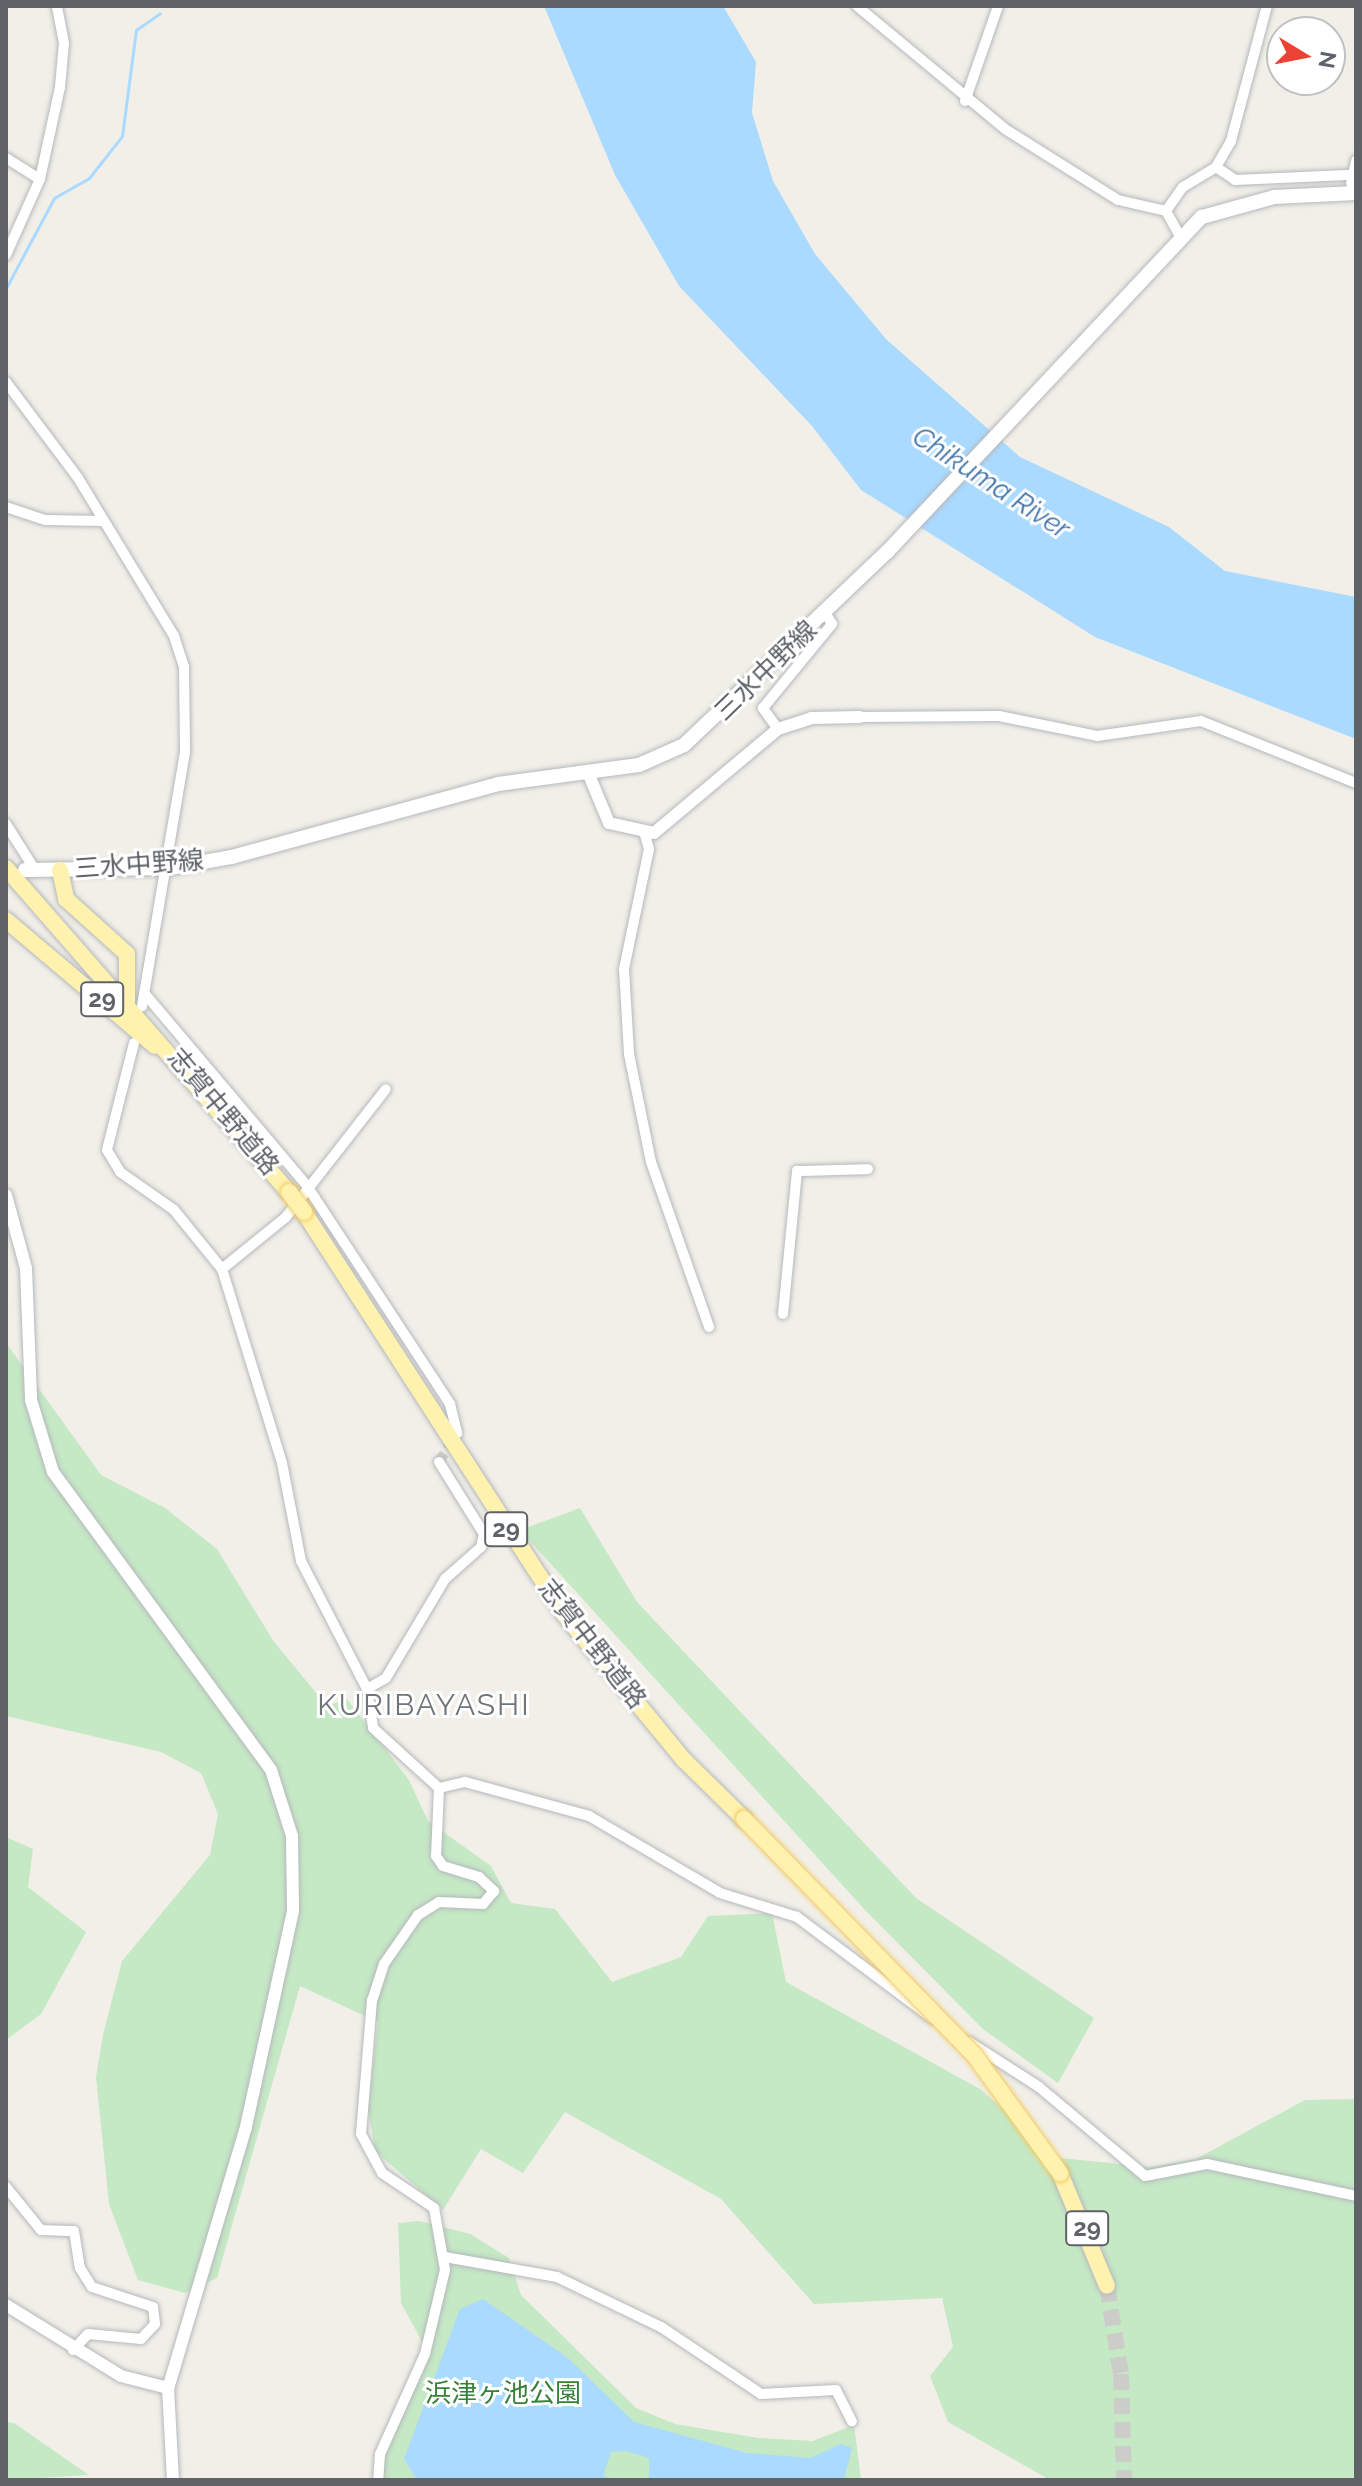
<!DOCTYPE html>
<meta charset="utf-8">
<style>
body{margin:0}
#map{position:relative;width:1362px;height:2486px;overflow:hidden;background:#f1efe8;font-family:Raleway,"Noto Sans JP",sans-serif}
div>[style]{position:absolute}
.green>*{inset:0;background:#c5e8c5}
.water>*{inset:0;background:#aadaff}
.stream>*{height:3px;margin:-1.5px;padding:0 1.5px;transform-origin:1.5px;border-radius:1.5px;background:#aadaff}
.minor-tunnel>*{height:10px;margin-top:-5px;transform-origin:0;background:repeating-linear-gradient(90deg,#ccccc8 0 10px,transparent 0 15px)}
.primary-tunnel>*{height:16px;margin-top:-8px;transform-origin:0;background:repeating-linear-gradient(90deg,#ccccc8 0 16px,transparent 0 24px)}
.roads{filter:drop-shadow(0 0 2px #b5b8bc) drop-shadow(0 0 2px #b5b8bc)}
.minor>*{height:10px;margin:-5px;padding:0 5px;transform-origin:5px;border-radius:5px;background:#fff}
.tertiary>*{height:12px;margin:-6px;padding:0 6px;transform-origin:6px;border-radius:6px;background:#fff}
.secondary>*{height:14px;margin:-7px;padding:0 7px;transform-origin:7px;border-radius:7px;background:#fff}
.primary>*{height:16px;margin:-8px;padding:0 8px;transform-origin:8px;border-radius:8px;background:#fff2af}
.bridges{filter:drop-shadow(0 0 2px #f2c960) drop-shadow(0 0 2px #f2c960)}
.primary-bridge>*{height:16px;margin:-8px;padding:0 8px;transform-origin:8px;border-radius:8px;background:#fff2af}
span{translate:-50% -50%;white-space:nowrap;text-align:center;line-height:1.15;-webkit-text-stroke:6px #fff;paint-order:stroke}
.shield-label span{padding:2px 6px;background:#fff;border:2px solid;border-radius:6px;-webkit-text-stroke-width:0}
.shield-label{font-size:24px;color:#5f6368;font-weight:700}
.street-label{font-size:26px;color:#5f6368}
.park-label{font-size:26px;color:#348238}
.water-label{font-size:28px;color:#4174aa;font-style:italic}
.quarter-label{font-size:30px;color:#70757a;letter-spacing:2px}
.frame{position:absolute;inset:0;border:8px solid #5f6368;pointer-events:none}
.north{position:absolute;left:1266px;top:16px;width:80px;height:80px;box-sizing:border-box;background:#fff;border:2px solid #bfc1c3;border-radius:50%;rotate:100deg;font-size:22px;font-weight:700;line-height:32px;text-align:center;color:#5f6368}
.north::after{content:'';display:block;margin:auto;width:28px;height:36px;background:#ea4335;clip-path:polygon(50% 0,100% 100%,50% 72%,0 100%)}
</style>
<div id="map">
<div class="green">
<div style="clip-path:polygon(6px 1343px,101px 1475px,165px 1508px,217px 1549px,274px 1642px,327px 1706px,347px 1699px,409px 1780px,428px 1821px,491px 1866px,511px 1903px,555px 1909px,612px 1982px,681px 1957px,708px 1916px,772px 1913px,786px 1982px,980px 2089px,1060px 2158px,1150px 2167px,1196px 2159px,1305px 2100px,1356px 2099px,1356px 2480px,1050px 2480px,948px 2422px,930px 2376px,953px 2347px,942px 2298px,814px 2304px,721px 2199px,565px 2112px,523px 2173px,481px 2149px,443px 2210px,375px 2151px,368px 2109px,378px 2022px,300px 1986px,217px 2278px,185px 2293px,138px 2280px,109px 2204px,96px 2077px,103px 2035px,122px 1961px,210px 1855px,218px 1814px,201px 1773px,161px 1752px,6px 1716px)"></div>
<div style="clip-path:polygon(580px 1508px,637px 1602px,916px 1898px,1094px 2018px,1058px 2083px,983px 2029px,865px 1910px,520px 1530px)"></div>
<div style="clip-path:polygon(6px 1837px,33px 1849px,28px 1887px,86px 1932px,41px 2014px,6px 2040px)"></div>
<div style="clip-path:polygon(419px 2221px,470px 2234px,509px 2258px,521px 2295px,636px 2408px,675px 2424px,758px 2438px,813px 2441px,854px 2425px,861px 2480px,382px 2480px,384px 2455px,429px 2354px,401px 2303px,398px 2223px)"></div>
<div style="clip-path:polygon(6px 2422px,14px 2423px,89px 2475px,6px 2480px)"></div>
</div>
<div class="water">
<div style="clip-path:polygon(544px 6px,723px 6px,756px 62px,752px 113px,773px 181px,815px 254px,886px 339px,1020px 457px,1169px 527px,1225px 571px,1356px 597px,1356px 739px,1095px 637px,861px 490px,812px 426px,679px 286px,615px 175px)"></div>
<div style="clip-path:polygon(483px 2299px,568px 2358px,634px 2422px,747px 2453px,810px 2458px,841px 2444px,852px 2448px,844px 2480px,649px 2480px,649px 2458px,626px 2451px,611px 2452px,603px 2476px,616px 2480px,417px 2480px,404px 2459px,460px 2309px)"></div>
</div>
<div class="stream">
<div style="left:6px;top:288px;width:102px;rotate:-61.9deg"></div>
<div style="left:54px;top:198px;width:40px;rotate:-29.7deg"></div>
<div style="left:89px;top:178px;width:53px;rotate:-51.8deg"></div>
<div style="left:122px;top:136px;width:107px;rotate:-82.5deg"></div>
<div style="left:136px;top:30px;width:29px;rotate:-35deg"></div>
</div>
<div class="minor-tunnel">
<div style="left:439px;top:1462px;width:28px;rotate:-58deg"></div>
</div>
<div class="primary-tunnel">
<div style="left:1107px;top:2286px;width:89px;rotate:81deg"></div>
<div style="left:1121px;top:2374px;width:106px;rotate:88.4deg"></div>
</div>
<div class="roads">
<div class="minor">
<div style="left:857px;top:6px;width:192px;rotate:39.7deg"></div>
<div style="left:1005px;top:129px;width:133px;rotate:32.1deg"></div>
<div style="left:1118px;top:200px;width:49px;rotate:12.9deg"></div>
<div style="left:965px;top:101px;width:101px;rotate:-70.8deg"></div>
<div style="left:6px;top:158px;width:40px;rotate:32deg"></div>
<div style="left:1216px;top:167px;width:23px;rotate:34deg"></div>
<div style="left:1235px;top:180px;width:112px;rotate:-2.6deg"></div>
<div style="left:1351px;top:183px;width:23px;rotate:-77deg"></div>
<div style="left:1181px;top:238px;width:31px;rotate:-119deg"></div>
<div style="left:1166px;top:211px;width:29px;rotate:-55deg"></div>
<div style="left:1183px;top:187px;width:39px;rotate:-31deg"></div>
<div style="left:1216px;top:167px;width:30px;rotate:-60deg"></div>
<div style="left:1231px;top:141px;width:140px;rotate:-75.1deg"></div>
<div style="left:6px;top:255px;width:83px;rotate:-65.9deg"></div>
<div style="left:40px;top:179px;width:94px;rotate:-77.7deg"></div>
<div style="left:60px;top:87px;width:44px;rotate:-84.8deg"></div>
<div style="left:64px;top:43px;width:38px;rotate:-101deg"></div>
<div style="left:6px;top:382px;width:120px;rotate:53.1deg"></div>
<div style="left:78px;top:478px;width:185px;rotate:58.7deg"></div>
<div style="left:174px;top:636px;width:33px;rotate:72deg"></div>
<div style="left:184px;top:667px;width:85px;rotate:89.3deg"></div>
<div style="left:185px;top:752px;width:258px;rotate:99.6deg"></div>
<div style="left:6px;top:507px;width:41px;rotate:18.4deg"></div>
<div style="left:45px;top:520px;width:58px;rotate:1deg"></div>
<div style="left:860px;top:717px;width:139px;rotate:-0.4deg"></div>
<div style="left:999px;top:716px;width:100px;rotate:11.5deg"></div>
<div style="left:1097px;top:736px;width:105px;rotate:-8.2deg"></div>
<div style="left:1201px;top:721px;width:167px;rotate:21.8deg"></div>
<div style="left:778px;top:729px;width:26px;rotate:-126deg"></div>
<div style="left:763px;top:708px;width:109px;rotate:-50.6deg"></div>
<div style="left:832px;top:624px;width:13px;rotate:-122deg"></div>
<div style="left:6px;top:824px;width:54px;rotate:57.8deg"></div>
<div style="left:645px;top:835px;width:15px;rotate:74deg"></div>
<div style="left:649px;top:849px;width:123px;rotate:101.8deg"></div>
<div style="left:624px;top:969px;width:85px;rotate:86.6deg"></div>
<div style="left:629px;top:1054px;width:110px;rotate:78.5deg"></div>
<div style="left:651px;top:1162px;width:175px;rotate:70.6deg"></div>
<div style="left:145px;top:994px;width:251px;rotate:49.8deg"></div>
<div style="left:307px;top:1186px;width:261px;rotate:56.7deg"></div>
<div style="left:450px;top:1404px;width:30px;rotate:76deg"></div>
<div style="left:134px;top:1043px;width:110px;rotate:104.2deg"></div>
<div style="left:107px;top:1150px;width:26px;rotate:59deg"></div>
<div style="left:120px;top:1172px;width:66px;rotate:35.1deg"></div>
<div style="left:174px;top:1210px;width:76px;rotate:50.9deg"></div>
<div style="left:222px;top:1269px;width:203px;rotate:72.8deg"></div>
<div style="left:282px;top:1463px;width:100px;rotate:79deg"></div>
<div style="left:301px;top:1561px;width:144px;rotate:62.7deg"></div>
<div style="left:367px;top:1689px;width:39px;rotate:81deg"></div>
<div style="left:373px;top:1728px;width:89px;rotate:42.3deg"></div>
<div style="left:439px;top:1788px;width:68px;rotate:92.5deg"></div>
<div style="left:436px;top:1856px;width:12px;rotate:55deg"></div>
<div style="left:443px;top:1866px;width:38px;rotate:17deg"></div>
<div style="left:479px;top:1877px;width:21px;rotate:43deg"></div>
<div style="left:494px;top:1891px;width:17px;rotate:130deg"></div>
<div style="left:483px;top:1904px;width:44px;rotate:-177.4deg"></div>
<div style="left:439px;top:1902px;width:25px;rotate:148deg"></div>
<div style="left:418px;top:1915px;width:60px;rotate:124.8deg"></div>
<div style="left:384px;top:1964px;width:38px;rotate:108deg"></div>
<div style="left:372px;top:2000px;width:134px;rotate:94.7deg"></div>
<div style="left:361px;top:2134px;width:44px;rotate:61.7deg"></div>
<div style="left:382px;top:2173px;width:63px;rotate:33.9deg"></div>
<div style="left:434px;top:2208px;width:63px;rotate:79.9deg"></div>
<div style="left:445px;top:2270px;width:86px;rotate:103.4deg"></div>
<div style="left:425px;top:2354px;width:110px;rotate:114.2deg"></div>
<div style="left:380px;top:2454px;width:26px;rotate:94deg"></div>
<div style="left:222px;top:1269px;width:82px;rotate:-39.1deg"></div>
<div style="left:286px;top:1217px;width:162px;rotate:-52deg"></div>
<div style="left:783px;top:1314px;width:144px;rotate:-84.4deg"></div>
<div style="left:797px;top:1171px;width:71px;rotate:-1.6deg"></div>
<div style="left:367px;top:1689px;width:22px;rotate:-30deg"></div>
<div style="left:386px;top:1678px;width:115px;rotate:-59.2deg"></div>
<div style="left:445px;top:1579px;width:48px;rotate:-41.6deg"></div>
<div style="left:481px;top:1547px;width:13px;rotate:-77deg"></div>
<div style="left:484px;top:1534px;width:85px;rotate:-122deg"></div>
<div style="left:439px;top:1788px;width:27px;rotate:-13deg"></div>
<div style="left:465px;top:1782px;width:129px;rotate:15.3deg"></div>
<div style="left:589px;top:1816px;width:152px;rotate:30.4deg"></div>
<div style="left:720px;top:1893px;width:81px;rotate:17.3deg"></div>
<div style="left:797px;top:1917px;width:169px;rotate:36.8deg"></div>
<div style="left:969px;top:2042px;width:83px;rotate:32.7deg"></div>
<div style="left:1039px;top:2087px;width:138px;rotate:40deg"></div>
<div style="left:1145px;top:2176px;width:63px;rotate:-11deg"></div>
<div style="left:1207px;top:2164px;width:152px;rotate:12.1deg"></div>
<div style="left:6px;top:2187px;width:55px;rotate:50.9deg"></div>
<div style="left:41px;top:2230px;width:33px;rotate:2deg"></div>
<div style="left:74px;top:2231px;width:37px;rotate:81deg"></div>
<div style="left:80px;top:2268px;width:22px;rotate:58deg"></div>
<div style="left:92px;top:2287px;width:64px;rotate:18.2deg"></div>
<div style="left:153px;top:2307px;width:17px;rotate:83deg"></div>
<div style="left:155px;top:2324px;width:21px;rotate:133deg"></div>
<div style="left:141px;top:2339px;width:53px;rotate:-174.6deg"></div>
<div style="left:88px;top:2334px;width:22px;rotate:133deg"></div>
<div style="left:445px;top:2257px;width:114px;rotate:10.1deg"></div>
<div style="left:557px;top:2277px;width:115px;rotate:25.7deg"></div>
<div style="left:661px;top:2327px;width:120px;rotate:33.8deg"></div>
<div style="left:761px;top:2394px;width:75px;rotate:-3.1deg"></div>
<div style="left:836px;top:2390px;width:35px;rotate:63deg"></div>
</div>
<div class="tertiary">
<div style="left:589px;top:775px;width:52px;rotate:67.4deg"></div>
<div style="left:609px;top:823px;width:46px;rotate:12.5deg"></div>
<div style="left:654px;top:833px;width:162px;rotate:-40deg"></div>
<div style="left:778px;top:729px;width:35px;rotate:-18deg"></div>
<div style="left:811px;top:718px;width:49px;rotate:-1.2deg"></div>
<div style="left:6px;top:1195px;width:76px;rotate:74.7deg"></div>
<div style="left:26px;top:1268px;width:132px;rotate:87.8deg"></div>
<div style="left:31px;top:1400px;width:75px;rotate:73deg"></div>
<div style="left:53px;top:1472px;width:369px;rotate:53.8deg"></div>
<div style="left:271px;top:1770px;width:69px;rotate:72.3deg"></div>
<div style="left:292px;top:1836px;width:75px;rotate:89.2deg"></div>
<div style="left:293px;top:1911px;width:221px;rotate:102.3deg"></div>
<div style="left:246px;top:2127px;width:272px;rotate:106.6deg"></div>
<div style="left:168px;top:2388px;width:92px;rotate:86.9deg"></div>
<div style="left:6px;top:2305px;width:135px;rotate:31.7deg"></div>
<div style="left:121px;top:2376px;width:49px;rotate:14.3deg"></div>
</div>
<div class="secondary">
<div style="left:25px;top:870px;width:145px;rotate:-0.8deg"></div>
<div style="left:170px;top:868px;width:63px;rotate:-10.1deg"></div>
<div style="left:232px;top:857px;width:276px;rotate:-15.3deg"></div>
<div style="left:498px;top:784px;width:142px;rotate:-7.7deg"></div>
<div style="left:639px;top:765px;width:49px;rotate:-24deg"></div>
<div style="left:684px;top:745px;width:280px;rotate:-43.6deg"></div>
<div style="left:887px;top:552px;width:460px;rotate:-46.8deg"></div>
<div style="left:1202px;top:217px;width:75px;rotate:-15.5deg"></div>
<div style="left:1274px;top:197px;width:82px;rotate:-2.8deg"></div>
</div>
<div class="primary">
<div style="left:6px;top:868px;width:430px;rotate:48.9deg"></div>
<div style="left:60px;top:870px;width:30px;rotate:78deg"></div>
<div style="left:66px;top:899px;width:82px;rotate:42deg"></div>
<div style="left:127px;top:954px;width:47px;rotate:90deg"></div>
<div style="left:6px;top:920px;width:195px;rotate:40.2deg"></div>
<div style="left:304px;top:1212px;width:479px;rotate:57.1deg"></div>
<div style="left:564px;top:1614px;width:189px;rotate:50.6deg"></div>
<div style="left:684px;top:1760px;width:84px;rotate:44.5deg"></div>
<div style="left:1060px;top:2173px;width:122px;rotate:67.4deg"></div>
</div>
</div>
<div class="bridges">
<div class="primary-bridge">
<div style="left:289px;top:1192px;width:25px;rotate:53deg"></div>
<div style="left:744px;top:1819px;width:331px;rotate:45.7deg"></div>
<div style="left:975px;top:2056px;width:145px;rotate:54deg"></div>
</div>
</div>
<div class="shield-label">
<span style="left:102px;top:999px">29</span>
<span style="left:506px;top:1529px">29</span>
<span style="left:1087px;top:2228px">29</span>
</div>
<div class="street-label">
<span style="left:766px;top:671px;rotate:-44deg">三水中野線</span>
<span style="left:139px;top:865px;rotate:-4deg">三水中野線</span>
<span style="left:223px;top:1112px;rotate:50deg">志賀中野道路</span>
<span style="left:592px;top:1644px;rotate:52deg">志賀中野道路</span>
</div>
<div class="park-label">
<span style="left:503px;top:2394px">浜津ヶ池公園</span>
</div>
<div class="water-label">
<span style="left:991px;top:483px;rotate:33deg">Chikuma River</span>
</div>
<div class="quarter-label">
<span style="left:424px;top:1705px">KURIBAYASHI</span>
</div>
<div class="frame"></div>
<div class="north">N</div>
</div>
